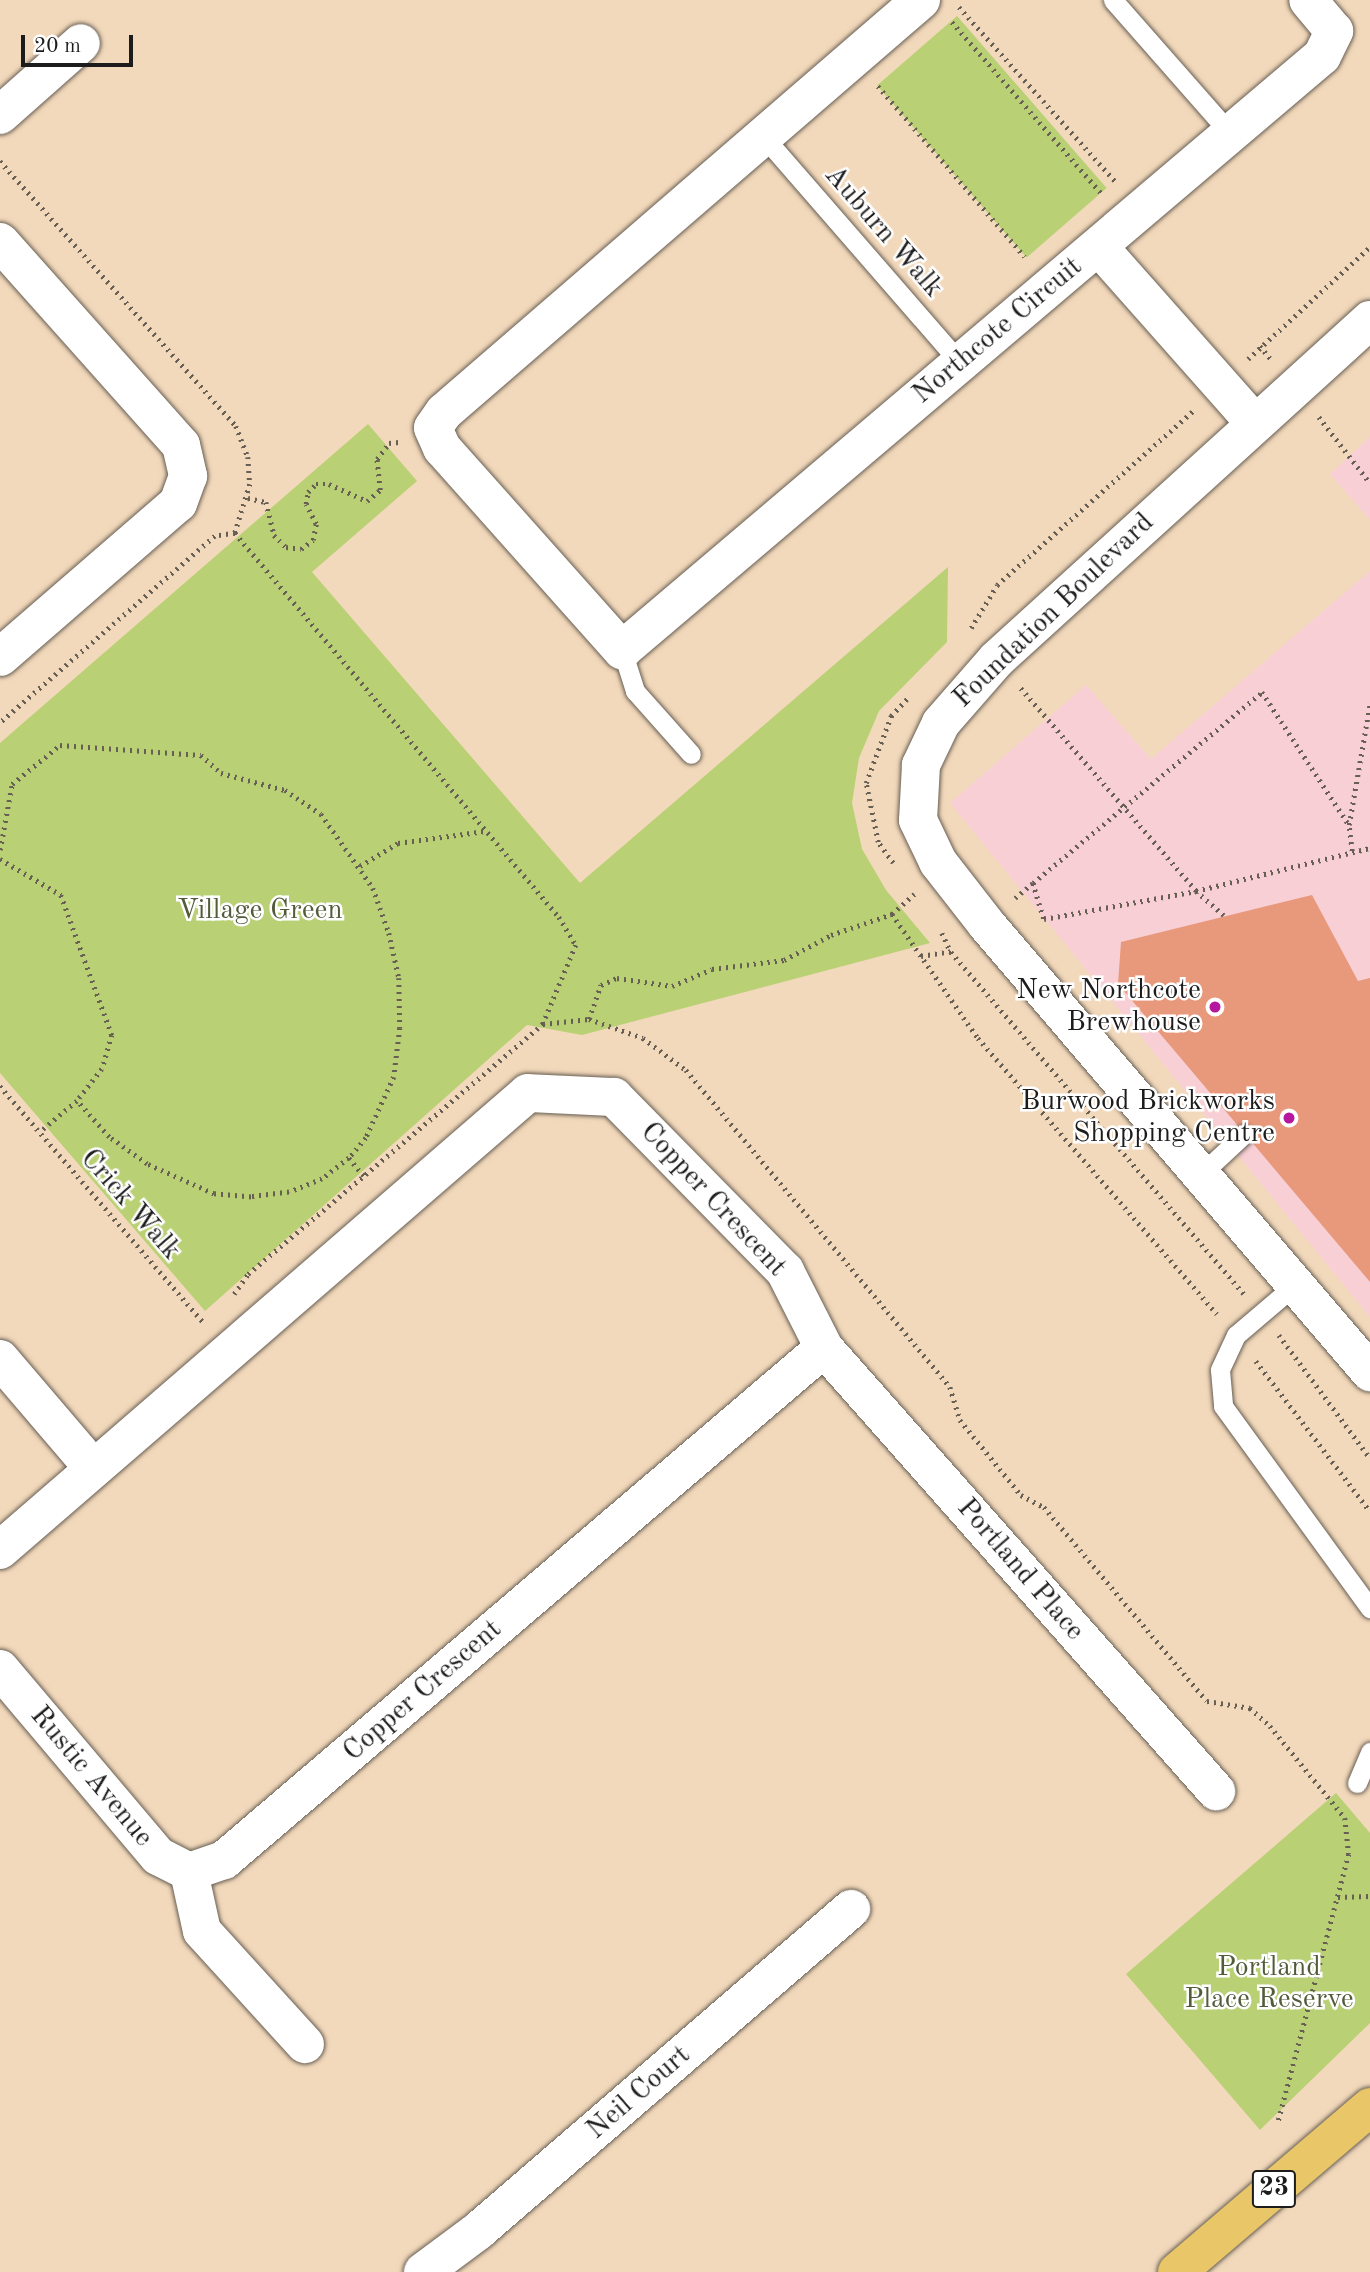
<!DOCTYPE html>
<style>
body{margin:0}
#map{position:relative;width:1370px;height:2272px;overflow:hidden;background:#f3d9bb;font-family:"Old Standard TT",serif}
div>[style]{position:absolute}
.built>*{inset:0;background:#f7cfd5}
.green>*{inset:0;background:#b9d074;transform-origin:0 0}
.building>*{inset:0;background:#e8997c}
.path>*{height:4.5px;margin-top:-2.25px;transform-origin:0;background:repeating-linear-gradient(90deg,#675e54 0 2px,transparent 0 7px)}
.roads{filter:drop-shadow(0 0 2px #675e54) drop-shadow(0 0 2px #675e54)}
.lane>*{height:19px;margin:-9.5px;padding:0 9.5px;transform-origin:9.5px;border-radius:9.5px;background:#fff}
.street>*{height:38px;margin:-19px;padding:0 19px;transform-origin:19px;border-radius:19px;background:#fff}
.primary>*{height:38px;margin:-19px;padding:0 19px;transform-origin:19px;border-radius:19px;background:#e9c769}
.dots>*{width:19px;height:19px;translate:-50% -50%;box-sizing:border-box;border:4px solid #fff;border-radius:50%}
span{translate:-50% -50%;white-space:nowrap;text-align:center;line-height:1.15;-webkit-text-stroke:5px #fff;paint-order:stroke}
.shield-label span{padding:2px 5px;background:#fff;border:2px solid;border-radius:5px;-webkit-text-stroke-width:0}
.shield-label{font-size:26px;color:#1c1c1c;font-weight:700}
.street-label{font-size:28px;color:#1c1c1c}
.park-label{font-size:28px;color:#535b3b}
.poi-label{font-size:28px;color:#1c1c1c}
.right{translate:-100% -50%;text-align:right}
.scale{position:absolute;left:21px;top:35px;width:112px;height:32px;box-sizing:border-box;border:4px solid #1c1c1c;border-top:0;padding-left:9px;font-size:21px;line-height:24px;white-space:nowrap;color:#1c1c1c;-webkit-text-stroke:5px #fff;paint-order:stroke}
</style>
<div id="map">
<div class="built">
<div style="clip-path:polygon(1370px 437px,1370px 520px,1330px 474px)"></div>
<div style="clip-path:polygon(1370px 571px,1370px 1317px,950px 803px,1086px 685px,1151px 759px)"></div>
</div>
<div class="green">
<div style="left:957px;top:16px;width:228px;height:106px;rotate:49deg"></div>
<div style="clip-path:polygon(368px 424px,417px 481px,312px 572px,580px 883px,948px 567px,947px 642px,879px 711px,859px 758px,852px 803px,862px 849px,886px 890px,930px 943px,582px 1035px,527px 1025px,205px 1311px,0 1073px,0 743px)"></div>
<div style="clip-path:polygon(1336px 1793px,1370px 1833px,1370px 2023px,1260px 2130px,1126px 1974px)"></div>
</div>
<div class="building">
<div style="clip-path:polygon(1312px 895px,1358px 981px,1370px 978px,1370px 1282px,1118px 984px,1121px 942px)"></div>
</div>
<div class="path">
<div style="left:959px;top:7px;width:237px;rotate:48.1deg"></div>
<div style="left:952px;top:22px;width:230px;rotate:48.9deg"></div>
<div style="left:878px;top:86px;width:225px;rotate:49.3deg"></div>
<div style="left:0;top:161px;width:355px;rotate:48.3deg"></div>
<div style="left:236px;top:426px;width:33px;rotate:69deg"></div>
<div style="left:248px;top:457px;width:27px;rotate:86deg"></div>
<div style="left:250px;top:484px;width:51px;rotate:107deg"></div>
<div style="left:235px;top:533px;width:20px;rotate:171deg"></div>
<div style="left:215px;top:536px;width:285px;rotate:139deg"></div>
<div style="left:1260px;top:346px;width:17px;rotate:50deg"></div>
<div style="left:1248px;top:359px;width:166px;rotate:-42.6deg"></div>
<div style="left:1319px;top:417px;width:83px;rotate:52.3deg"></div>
<div style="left:248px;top:498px;width:18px;rotate:13deg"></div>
<div style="left:266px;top:502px;width:34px;rotate:76deg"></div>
<div style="left:274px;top:535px;width:17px;rotate:45deg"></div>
<div style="left:286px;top:547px;width:15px;rotate:8deg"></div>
<div style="left:301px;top:549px;width:15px;rotate:-37deg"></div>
<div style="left:313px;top:540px;width:16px;rotate:-79deg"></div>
<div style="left:316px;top:524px;width:22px;rotate:-117deg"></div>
<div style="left:306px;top:504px;width:12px;rotate:-81deg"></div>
<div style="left:308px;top:492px;width:11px;rotate:-45deg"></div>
<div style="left:316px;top:484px;width:13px"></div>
<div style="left:329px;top:484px;width:42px;rotate:24.1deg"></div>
<div style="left:367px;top:501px;width:17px;rotate:-40deg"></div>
<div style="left:380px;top:490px;width:31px;rotate:-96deg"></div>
<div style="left:377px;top:459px;width:20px;rotate:-53deg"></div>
<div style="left:389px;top:443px;width:10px;rotate:-6deg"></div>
<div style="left:235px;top:533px;width:502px;rotate:49.84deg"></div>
<div style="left:559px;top:917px;width:33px;rotate:59deg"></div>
<div style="left:576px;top:945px;width:86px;rotate:112.7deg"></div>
<div style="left:971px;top:628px;width:50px;rotate:-58.8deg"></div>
<div style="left:997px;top:585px;width:264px;rotate:-41.6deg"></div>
<div style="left:0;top:850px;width:67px;rotate:-79.7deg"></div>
<div style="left:12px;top:784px;width:62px;rotate:-39.1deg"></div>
<div style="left:60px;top:745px;width:141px;rotate:4.1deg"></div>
<div style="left:201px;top:755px;width:27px;rotate:42deg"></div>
<div style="left:221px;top:773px;width:66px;rotate:14.9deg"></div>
<div style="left:285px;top:790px;width:43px;rotate:33.7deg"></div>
<div style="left:321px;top:814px;width:90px;rotate:54.9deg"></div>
<div style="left:373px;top:888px;width:48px;rotate:70.4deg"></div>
<div style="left:389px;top:933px;width:46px;rotate:77.5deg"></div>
<div style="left:399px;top:978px;width:50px;rotate:88.9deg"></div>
<div style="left:400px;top:1028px;width:49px;rotate:97deg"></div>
<div style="left:394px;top:1077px;width:67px;rotate:114.7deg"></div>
<div style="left:366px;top:1138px;width:26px;rotate:130deg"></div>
<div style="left:349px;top:1158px;width:34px;rotate:142deg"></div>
<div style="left:322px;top:1179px;width:35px;rotate:158deg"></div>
<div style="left:289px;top:1192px;width:38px;rotate:173deg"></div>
<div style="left:251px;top:1197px;width:37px;rotate:-175deg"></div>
<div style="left:214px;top:1194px;width:73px;rotate:-155.9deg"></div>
<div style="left:147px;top:1164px;width:47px;rotate:-144.6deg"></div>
<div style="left:109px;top:1137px;width:48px;rotate:-131.6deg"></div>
<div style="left:1352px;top:851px;width:26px;rotate:-97deg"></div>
<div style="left:1349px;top:825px;width:124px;rotate:-80.2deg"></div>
<div style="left:0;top:859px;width:71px;rotate:30.5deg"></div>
<div style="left:61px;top:895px;width:149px;rotate:70deg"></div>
<div style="left:112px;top:1035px;width:35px;rotate:106deg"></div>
<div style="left:102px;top:1069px;width:41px;rotate:128deg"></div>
<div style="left:77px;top:1101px;width:48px;rotate:140deg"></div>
<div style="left:893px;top:863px;width:26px;rotate:-126deg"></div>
<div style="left:878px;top:842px;width:60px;rotate:-101.5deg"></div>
<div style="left:866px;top:783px;width:72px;rotate:-69.5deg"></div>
<div style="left:891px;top:716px;width:26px;rotate:-47deg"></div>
<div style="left:360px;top:866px;width:44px;rotate:-31.2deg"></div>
<div style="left:398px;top:843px;width:88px;rotate:-7.9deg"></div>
<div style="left:1033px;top:883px;width:298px;rotate:-39.8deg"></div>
<div style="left:1262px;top:692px;width:159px;rotate:56.8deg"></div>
<div style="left:1196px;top:891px;width:179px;rotate:-13.9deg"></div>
<div style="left:1196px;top:891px;width:37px;rotate:41deg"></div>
<div style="left:1015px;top:898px;width:23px;rotate:-40deg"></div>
<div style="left:1033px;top:883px;width:38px;rotate:73deg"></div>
<div style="left:1044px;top:919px;width:155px;rotate:-10.4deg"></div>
<div style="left:1196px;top:891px;width:270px;rotate:-130.9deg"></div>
<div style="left:892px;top:914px;width:151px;rotate:55.3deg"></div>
<div style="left:978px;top:1038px;width:365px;rotate:49.1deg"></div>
<div style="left:942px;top:933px;width:21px;rotate:65deg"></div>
<div style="left:951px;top:952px;width:450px;rotate:49.4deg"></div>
<div style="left:921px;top:956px;width:31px;rotate:-9deg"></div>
<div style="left:589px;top:1019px;width:57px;rotate:19.4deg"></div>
<div style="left:643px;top:1038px;width:54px;rotate:36.7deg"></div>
<div style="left:686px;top:1070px;width:413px;rotate:50.2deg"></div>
<div style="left:950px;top:1387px;width:34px;rotate:73deg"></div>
<div style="left:960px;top:1420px;width:97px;rotate:50.9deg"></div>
<div style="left:1021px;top:1495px;width:26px;rotate:28deg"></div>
<div style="left:1044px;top:1507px;width:253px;rotate:50deg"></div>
<div style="left:1207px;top:1701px;width:44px;rotate:9.2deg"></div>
<div style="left:1250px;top:1708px;width:27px;rotate:42deg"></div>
<div style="left:1270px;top:1726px;width:119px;rotate:50.8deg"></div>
<div style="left:1345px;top:1818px;width:36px;rotate:84deg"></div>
<div style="left:1349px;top:1854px;width:277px;rotate:104.8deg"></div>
<div style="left:0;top:1086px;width:314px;rotate:49.3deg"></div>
<div style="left:349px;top:1158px;width:23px;rotate:50deg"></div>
<div style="left:234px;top:1294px;width:24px;rotate:-55deg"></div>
<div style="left:248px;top:1274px;width:387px;rotate:-40.3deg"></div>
<div style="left:543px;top:1024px;width:46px;rotate:-6.2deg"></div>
<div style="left:589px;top:1019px;width:36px;rotate:-71deg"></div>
<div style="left:601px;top:985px;width:17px;rotate:-24deg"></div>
<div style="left:617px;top:978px;width:56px;rotate:8.3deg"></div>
<div style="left:672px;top:986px;width:43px;rotate:-23deg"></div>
<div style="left:712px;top:969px;width:73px;rotate:-7.1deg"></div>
<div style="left:784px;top:960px;width:53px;rotate:-28deg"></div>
<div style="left:831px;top:935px;width:65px;rotate:-19deg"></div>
<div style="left:892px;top:914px;width:30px;rotate:-42deg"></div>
<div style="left:1279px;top:1335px;width:153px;rotate:53.5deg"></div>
<div style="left:1256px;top:1361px;width:188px;rotate:52.8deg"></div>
<div style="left:1338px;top:1897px;width:32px;rotate:-2deg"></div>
</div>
<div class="roads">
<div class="lane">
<div style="left:1113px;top:0;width:176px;rotate:48.7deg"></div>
<div style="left:763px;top:136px;width:301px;rotate:49deg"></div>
<div style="left:622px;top:650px;width:43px;rotate:72.4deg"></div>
<div style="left:635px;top:691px;width:84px;rotate:48.4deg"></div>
<div style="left:1200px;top:1175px;width:59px;rotate:-42.9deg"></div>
<div style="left:1296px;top:1284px;width:79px;rotate:139.6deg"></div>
<div style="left:1236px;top:1335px;width:38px;rotate:115deg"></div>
<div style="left:1220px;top:1370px;width:36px;rotate:85deg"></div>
<div style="left:1223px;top:1406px;width:250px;rotate:54deg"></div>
<div style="left:1357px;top:1783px;width:34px;rotate:-67deg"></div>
</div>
<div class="street">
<div style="left:921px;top:0;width:630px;rotate:139.18deg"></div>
<div style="left:444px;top:412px;width:19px;rotate:125deg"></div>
<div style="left:433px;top:428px;width:22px;rotate:66deg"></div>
<div style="left:442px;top:448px;width:271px;rotate:48.3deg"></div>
<div style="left:622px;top:650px;width:918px;rotate:-40.32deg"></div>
<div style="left:1322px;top:56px;width:28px;rotate:-64deg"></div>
<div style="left:1334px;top:31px;width:40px;rotate:-130deg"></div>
<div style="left:0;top:115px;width:108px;rotate:-41.6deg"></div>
<div style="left:0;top:242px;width:272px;rotate:48.3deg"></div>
<div style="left:181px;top:445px;width:32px;rotate:77deg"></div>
<div style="left:188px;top:476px;width:29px;rotate:110deg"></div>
<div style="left:178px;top:503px;width:235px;rotate:139.1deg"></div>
<div style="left:1099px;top:247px;width:234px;rotate:48.5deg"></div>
<div style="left:1370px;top:320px;width:505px;rotate:137.73deg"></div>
<div style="left:996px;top:660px;width:84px;rotate:131.1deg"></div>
<div style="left:941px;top:723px;width:47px;rotate:115.5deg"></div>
<div style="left:921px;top:765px;width:55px;rotate:93.1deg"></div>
<div style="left:918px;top:820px;width:47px;rotate:64.5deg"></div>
<div style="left:938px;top:862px;width:80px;rotate:52.1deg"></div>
<div style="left:987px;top:925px;width:589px;rotate:49.41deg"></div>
<div style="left:824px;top:1348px;width:592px;rotate:48.5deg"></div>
<div style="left:0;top:1359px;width:143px;rotate:49.5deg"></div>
<div style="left:0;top:1550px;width:698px;rotate:-40.88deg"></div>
<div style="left:528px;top:1093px;width:86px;rotate:2.7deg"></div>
<div style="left:614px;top:1097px;width:244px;rotate:45.5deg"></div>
<div style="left:785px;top:1271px;width:86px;rotate:63.1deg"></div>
<div style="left:824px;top:1348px;width:789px;rotate:139.52deg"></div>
<div style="left:224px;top:1860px;width:37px;rotate:161deg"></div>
<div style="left:0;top:1669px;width:245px;rotate:49.8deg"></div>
<div style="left:158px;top:1856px;width:35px;rotate:27deg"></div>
<div style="left:189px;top:1872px;width:60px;rotate:77.6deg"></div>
<div style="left:202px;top:1931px;width:153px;rotate:47.7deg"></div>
<div style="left:423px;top:2272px;width:69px;rotate:-36.7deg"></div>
<div style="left:478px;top:2231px;width:493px;rotate:-40.8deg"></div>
</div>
<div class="primary">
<div style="left:1177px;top:2272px;width:254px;rotate:-40.5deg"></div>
</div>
</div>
<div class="dots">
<div style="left:1215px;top:1007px;background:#b5179e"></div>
<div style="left:1289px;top:1118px;background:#b5179e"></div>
</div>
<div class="shield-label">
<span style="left:1274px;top:2189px">23</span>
</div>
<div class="street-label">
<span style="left:883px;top:232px;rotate:49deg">Auburn Walk</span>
<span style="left:998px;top:331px;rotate:-40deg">Northcote Circuit</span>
<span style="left:1054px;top:611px;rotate:-44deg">Foundation Boulevard</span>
<span style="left:713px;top:1200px;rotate:47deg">Copper Crescent</span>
<span style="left:130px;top:1205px;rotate:49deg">Crick Walk</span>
<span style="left:1020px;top:1570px;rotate:49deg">Portland Place</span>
<span style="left:423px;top:1691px;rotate:-41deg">Copper Crescent</span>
<span style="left:91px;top:1777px;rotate:50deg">Rustic Avenue</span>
<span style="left:639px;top:2093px;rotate:-41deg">Neil Court</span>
</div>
<div class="park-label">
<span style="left:260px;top:911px">Village Green</span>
<span style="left:1269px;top:1984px">Portland<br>Place Reserve</span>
</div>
<div class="poi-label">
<span class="right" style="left:1201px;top:1007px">New Northcote<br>Brewhouse</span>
<span class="right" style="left:1275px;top:1118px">Burwood Brickworks<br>Shopping Centre</span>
</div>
<div class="scale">20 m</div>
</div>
